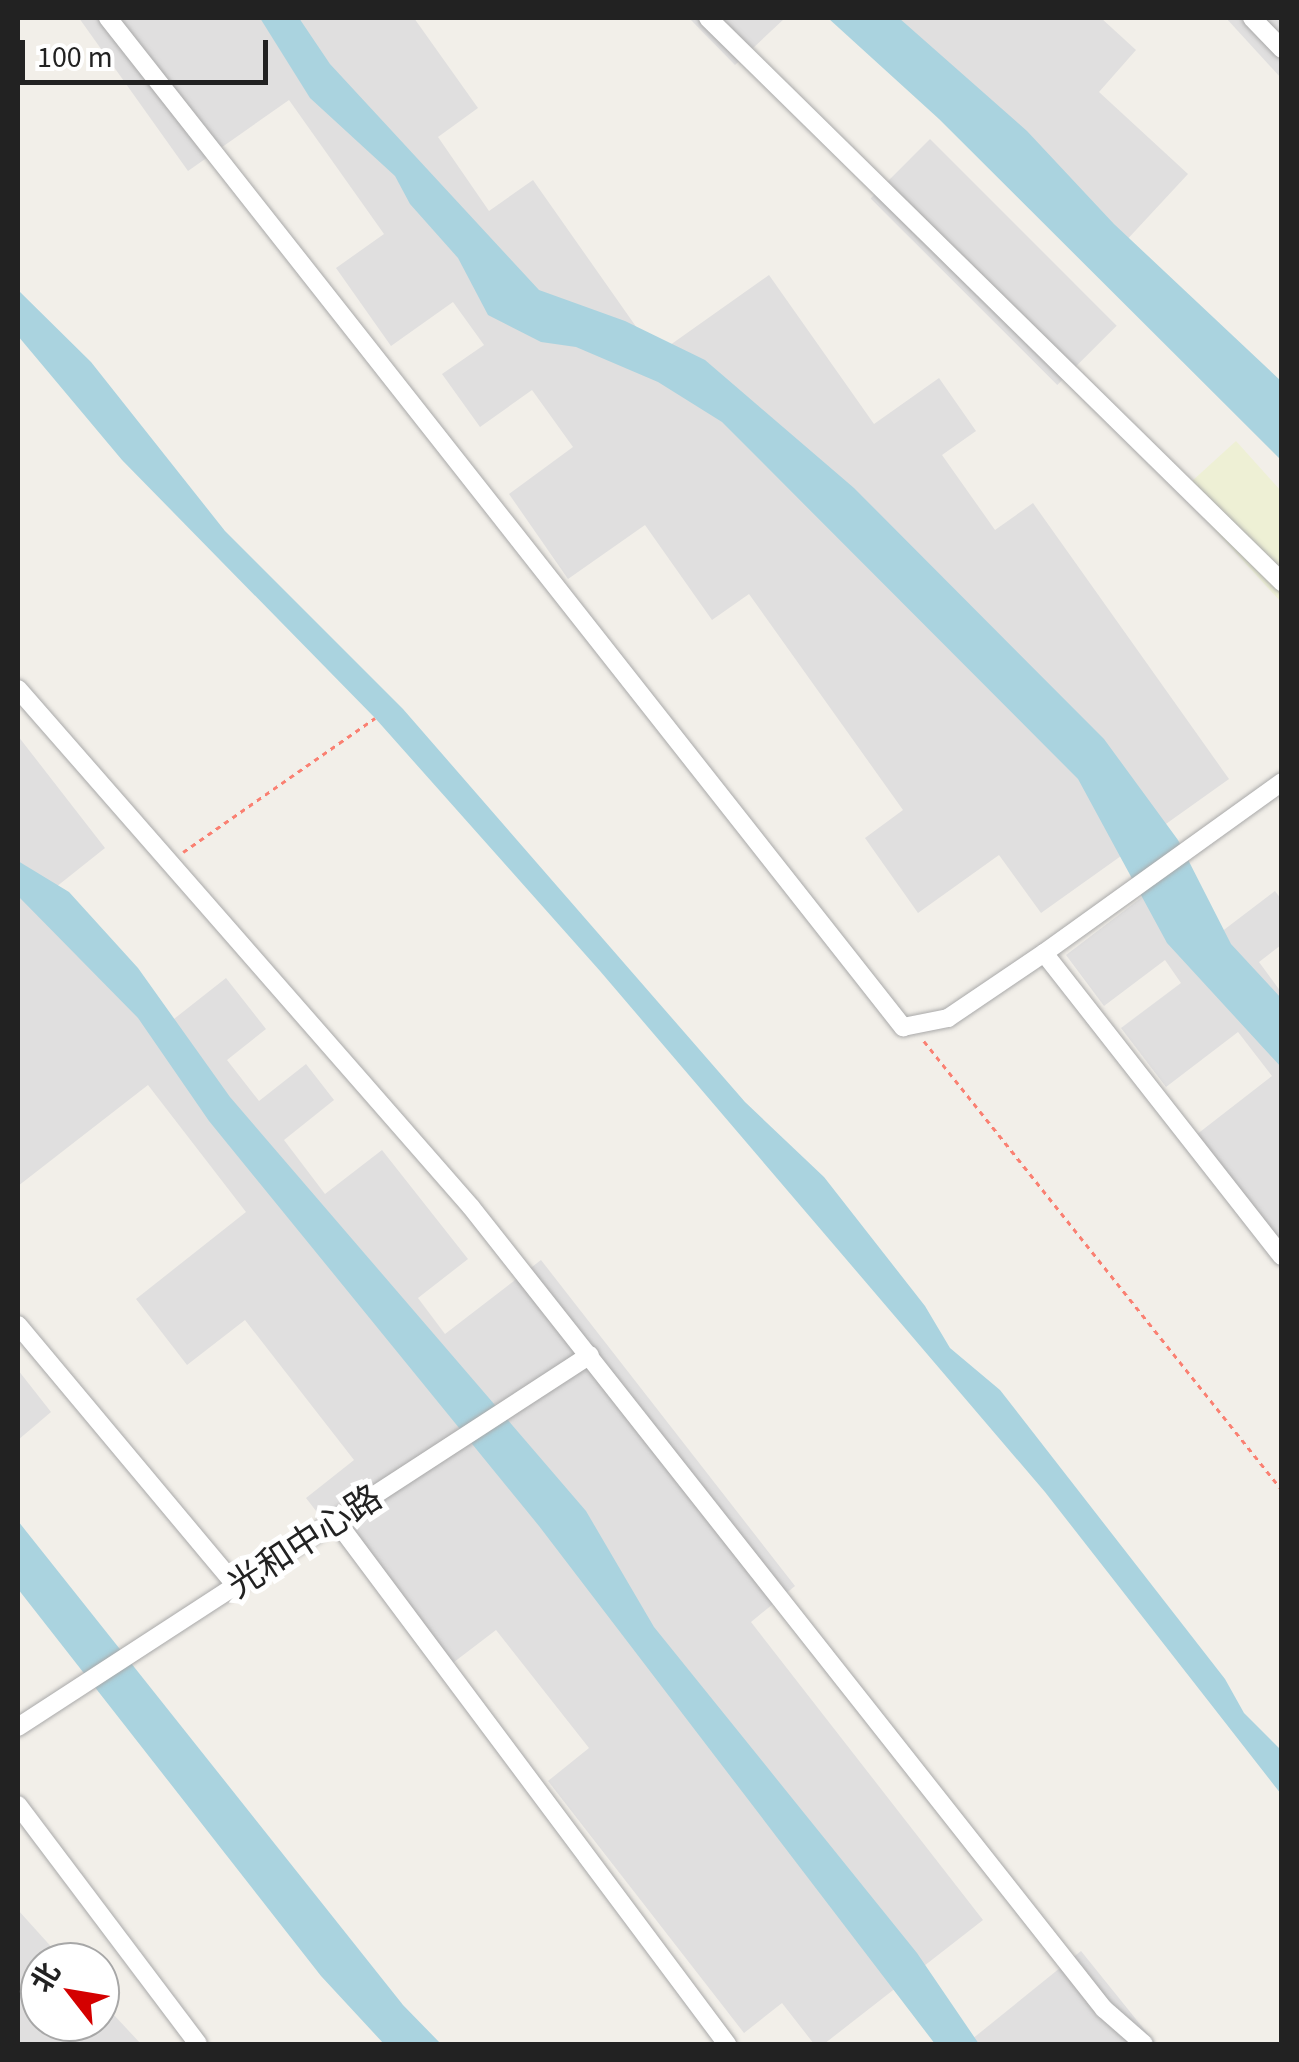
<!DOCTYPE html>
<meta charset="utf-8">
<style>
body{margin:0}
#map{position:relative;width:1299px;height:2062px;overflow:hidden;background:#f2efe9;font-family:"Source Sans 3","Noto Sans SC",sans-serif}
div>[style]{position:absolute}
.residential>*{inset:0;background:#e0dfdf;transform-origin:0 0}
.farmland>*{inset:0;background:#eef0d5}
.water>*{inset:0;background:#aad3df}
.path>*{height:2.5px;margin-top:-1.25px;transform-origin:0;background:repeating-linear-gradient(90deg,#fa8072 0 5px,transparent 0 10px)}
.roads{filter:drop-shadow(0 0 2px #a9a9a9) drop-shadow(0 0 2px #a9a9a9)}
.minor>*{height:18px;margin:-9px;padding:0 9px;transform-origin:9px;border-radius:9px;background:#fff}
span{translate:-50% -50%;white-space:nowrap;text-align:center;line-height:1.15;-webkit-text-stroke:10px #fff;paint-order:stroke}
.street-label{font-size:35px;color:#222}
.frame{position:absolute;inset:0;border:20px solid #222;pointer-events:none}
.north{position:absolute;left:20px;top:1942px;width:100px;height:100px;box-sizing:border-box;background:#fff;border:2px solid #a7a7a7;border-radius:50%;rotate:301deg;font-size:28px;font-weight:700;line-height:40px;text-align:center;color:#222}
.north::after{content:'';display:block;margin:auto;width:35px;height:45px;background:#d40000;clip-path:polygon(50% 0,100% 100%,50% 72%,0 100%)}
.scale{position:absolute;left:20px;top:40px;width:248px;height:45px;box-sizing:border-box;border:5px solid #222;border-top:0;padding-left:12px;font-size:30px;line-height:35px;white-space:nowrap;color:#222;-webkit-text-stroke:8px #fff;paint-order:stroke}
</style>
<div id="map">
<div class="residential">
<div style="clip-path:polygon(79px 18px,414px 18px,478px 108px,438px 137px,489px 211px,533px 180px,656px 355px,769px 275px,874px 424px,939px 378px,976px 431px,942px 455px,995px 530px,1033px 503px,1229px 779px,1041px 913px,999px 855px,918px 913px,865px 838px,903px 810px,749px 594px,712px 620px,645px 525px,568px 579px,509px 494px,573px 447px,532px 390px,480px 427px,442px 374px,484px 345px,453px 302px,391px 346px,336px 268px,384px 234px,289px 100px,188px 171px)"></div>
<div style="clip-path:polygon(689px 18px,785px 18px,735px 65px)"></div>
<div style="clip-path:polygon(877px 18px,1101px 18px,1136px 50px,1099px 92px,1188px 174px,1123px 244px)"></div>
<div style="clip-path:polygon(1226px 18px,1281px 18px,1281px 78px)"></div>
<div style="left:930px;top:139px;width:264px;height:84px;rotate:45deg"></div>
<div style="clip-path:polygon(18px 736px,105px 848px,51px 891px,160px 1030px,226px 978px,266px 1029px,227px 1060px,259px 1101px,306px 1064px,334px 1100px,284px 1140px,325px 1194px,382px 1150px,468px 1259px,418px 1298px,445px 1334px,541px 1260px,795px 1586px,751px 1622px,983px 1920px,824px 2044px,814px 2044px,782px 2003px,744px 2033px,548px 1781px,589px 1748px,496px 1630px,441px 1672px,306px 1498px,354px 1460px,245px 1320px,187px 1365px,136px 1299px,246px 1212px,148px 1085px,18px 1186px)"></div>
<div style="clip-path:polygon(1162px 882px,1208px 942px,1275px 891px,1281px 899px,1281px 945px,1259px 962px,1281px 992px,1281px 1249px,1196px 1135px,1272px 1076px,1238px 1032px,1166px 1087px,1121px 1028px,1181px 983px,1165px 960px,1104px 1006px,1066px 955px)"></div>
<div style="clip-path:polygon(18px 1370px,51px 1412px,18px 1440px)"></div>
<div style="clip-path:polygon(18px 1910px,65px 1962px,40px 1962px,40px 2022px,100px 2022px,100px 2000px,141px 2044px,18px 2044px)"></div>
<div style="clip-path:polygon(1081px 1951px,1156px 2044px,966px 2044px)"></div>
</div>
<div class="farmland">
<div style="clip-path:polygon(1236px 441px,1281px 491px,1281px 602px,1180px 492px)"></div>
</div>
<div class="water">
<div style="clip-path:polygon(260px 18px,299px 18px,330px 64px,539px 290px,625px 321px,705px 360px,854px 488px,1104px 739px,1178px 840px,1231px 944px,1281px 998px,1281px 1067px,1167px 943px,1078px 779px,722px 422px,658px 382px,576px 347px,541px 342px,488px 315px,458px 258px,410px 204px,395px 176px,310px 98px)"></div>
<div style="clip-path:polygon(828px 18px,899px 18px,1027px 131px,1114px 224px,1281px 381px,1281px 460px,939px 119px)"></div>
<div style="clip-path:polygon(18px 290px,91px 362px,225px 531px,403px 709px,745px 1102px,824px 1177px,925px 1306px,950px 1348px,1000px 1390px,1225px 1679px,1244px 1713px,1281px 1750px,1281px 1794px,1045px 1492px,600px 971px,375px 718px,122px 460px,18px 336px)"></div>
<div style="clip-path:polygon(18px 861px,69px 892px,138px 968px,230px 1097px,586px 1511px,654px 1627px,917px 1953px,979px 2044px,935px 2044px,539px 1526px,209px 1121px,138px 1018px,18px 896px)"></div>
<div style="clip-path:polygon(18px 1521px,403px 2005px,441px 2044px,384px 2044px,321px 1976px,18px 1589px)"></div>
</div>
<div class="path">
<div style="left:183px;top:852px;width:234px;rotate:-34.9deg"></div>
<div style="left:924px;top:1041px;width:574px;rotate:51.43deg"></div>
</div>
<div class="roads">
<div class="minor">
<div style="left:108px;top:18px;width:1285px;rotate:51.77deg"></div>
<div style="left:903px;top:1027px;width:46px;rotate:-11.3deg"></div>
<div style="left:948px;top:1018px;width:116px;rotate:-34.1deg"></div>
<div style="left:1044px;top:953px;width:385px;rotate:51.9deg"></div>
<div style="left:708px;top:18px;width:805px;rotate:44.5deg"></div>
<div style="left:1252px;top:18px;width:43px;rotate:45.9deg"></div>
<div style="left:18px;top:689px;width:688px;rotate:48.83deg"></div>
<div style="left:471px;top:1207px;width:1022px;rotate:51.72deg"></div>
<div style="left:1104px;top:2009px;width:53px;rotate:41.2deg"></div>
<div style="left:1044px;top:953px;width:293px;rotate:-35.7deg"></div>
<div style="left:18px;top:1325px;width:340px;rotate:50.1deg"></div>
<div style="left:337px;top:1522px;width:652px;rotate:53.24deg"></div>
<div style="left:18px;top:1727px;width:682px;rotate:-33.04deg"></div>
<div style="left:18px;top:1805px;width:299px;rotate:53deg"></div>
</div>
</div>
<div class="street-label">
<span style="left:305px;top:1542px;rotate:-33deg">光和中心路</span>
</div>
<div class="frame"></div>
<div class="north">北</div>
<div class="scale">100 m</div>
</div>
